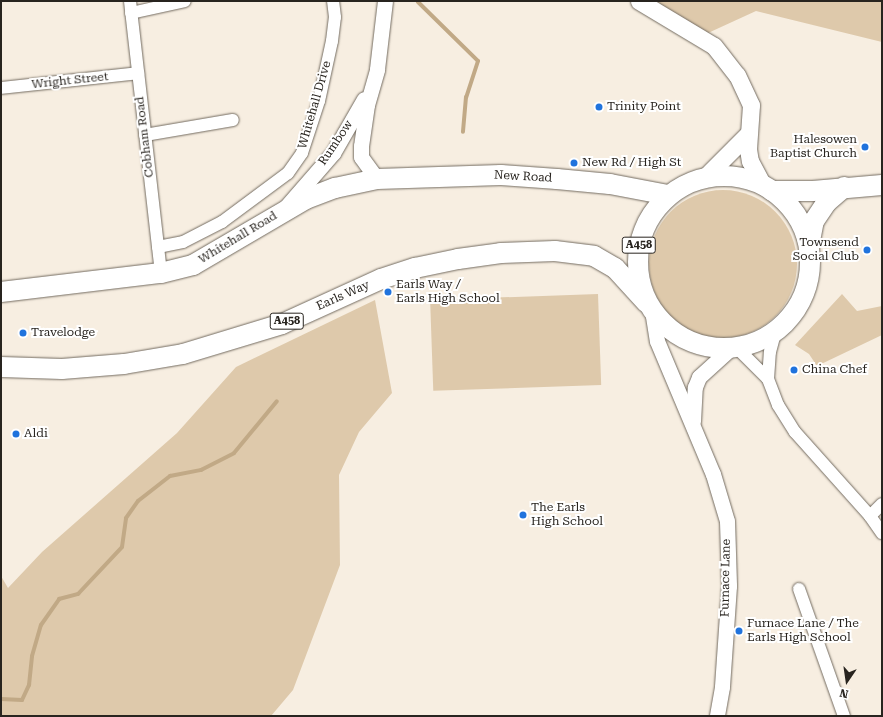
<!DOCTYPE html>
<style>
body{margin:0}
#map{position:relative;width:883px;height:717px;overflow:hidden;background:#f7eee1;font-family:"Roboto Serif",serif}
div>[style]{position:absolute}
.green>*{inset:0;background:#dec9ab;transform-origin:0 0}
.round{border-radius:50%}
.stream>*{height:4px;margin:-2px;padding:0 2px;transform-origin:2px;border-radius:2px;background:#c1a986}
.roads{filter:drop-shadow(0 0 1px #736b60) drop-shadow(0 0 1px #736b60)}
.minor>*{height:12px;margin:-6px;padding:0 6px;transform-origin:6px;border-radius:6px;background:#fff}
.tertiary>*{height:15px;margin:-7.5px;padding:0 7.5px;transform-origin:7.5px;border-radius:7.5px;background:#fff}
.secondary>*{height:17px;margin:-8.5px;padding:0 8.5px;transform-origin:8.5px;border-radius:8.5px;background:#fff}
.trunk>*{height:20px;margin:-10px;padding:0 10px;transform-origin:10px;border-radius:10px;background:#fff}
.trunk>.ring{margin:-10px;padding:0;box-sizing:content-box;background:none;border:20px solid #fff;border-radius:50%}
.dots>*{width:11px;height:11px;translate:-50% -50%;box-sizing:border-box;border:2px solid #fff;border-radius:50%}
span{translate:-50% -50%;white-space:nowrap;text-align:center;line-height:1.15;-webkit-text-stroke:4px #fff;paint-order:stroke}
.shield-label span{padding:1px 3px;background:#fff;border:1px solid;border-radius:3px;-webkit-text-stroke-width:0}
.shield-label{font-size:11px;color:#28241f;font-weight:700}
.street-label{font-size:12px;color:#28241f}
.poi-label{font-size:12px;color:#28241f}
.left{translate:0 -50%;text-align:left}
.right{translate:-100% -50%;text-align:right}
.frame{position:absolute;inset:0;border:2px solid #28241f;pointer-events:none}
.north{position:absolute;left:827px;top:661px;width:40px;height:40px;-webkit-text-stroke:3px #fff;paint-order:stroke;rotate:193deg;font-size:11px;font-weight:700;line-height:16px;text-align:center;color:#28241f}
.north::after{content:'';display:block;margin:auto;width:14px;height:18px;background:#28241f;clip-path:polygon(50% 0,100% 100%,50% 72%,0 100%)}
</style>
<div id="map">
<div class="green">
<div style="clip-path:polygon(655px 1px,882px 1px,882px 42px,756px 11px,708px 33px)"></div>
<div class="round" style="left:649px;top:190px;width:148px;height:148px"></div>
<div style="left:598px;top:294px;width:91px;height:168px;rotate:88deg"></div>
<div style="clip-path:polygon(842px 294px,857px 311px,882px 306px,882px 335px,817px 366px,809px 354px,795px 345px)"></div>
<div style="clip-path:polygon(375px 300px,392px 393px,359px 432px,339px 475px,340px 565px,293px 690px,271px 716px,1px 716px,1px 576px,8px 588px,42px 552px,177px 433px,236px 367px)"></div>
</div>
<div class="stream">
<div style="left:418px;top:2px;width:84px;rotate:44.5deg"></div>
<div style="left:478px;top:61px;width:38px;rotate:108deg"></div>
<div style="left:466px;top:97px;width:35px;rotate:95deg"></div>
<div style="left:1px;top:699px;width:21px;rotate:3deg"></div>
<div style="left:22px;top:700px;width:17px;rotate:-65deg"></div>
<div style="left:29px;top:685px;width:29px;rotate:-84deg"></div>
<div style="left:32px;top:656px;width:32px;rotate:-74deg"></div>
<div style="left:41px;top:625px;width:32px;rotate:-55deg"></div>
<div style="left:59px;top:599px;width:20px;rotate:-15deg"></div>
<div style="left:78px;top:594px;width:64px;rotate:-46.9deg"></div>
<div style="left:122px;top:547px;width:29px;rotate:-82deg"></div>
<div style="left:126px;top:518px;width:21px;rotate:-55deg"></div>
<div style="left:138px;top:501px;width:41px;rotate:-38deg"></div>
<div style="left:170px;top:476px;width:32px;rotate:-11deg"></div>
<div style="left:201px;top:470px;width:37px;rotate:-27deg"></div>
<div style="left:234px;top:453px;width:67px;rotate:-50.4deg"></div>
</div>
<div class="roads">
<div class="minor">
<div style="left:130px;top:1px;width:274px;rotate:83.5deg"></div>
<div style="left:131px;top:13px;width:55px;rotate:-12.5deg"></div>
<div style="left:1px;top:88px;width:138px;rotate:-6.2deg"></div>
<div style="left:145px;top:135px;width:89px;rotate:-9.7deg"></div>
<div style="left:158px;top:247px;width:25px;rotate:-11deg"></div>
<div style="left:183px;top:242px;width:44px;rotate:-27.1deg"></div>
<div style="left:222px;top:222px;width:82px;rotate:-36.6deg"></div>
<div style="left:288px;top:173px;width:24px;rotate:-55deg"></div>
<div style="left:302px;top:153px;width:55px;rotate:-71.9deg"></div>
<div style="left:319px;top:101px;width:61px;rotate:-77.8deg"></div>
<div style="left:332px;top:41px;width:24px;rotate:-83deg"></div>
<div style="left:335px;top:17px;width:16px;rotate:-97deg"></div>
<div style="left:737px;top:348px;width:44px;rotate:45deg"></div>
<div style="left:768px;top:379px;width:28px;rotate:69deg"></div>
<div style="left:778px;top:405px;width:32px;rotate:58deg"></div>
<div style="left:795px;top:432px;width:113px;rotate:48.2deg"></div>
<div style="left:870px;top:516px;width:21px;rotate:55deg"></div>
<div style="left:768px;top:379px;width:27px;rotate:-86deg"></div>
<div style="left:770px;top:352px;width:23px;rotate:-75deg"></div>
<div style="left:870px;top:516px;width:17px;rotate:-45deg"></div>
<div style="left:799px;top:589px;width:135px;rotate:70.5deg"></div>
</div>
<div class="tertiary">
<div style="left:377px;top:179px;width:27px;rotate:-126deg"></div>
<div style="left:361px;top:157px;width:11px;rotate:-90deg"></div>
<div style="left:361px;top:146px;width:41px;rotate:-81.7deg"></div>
<div style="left:367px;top:105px;width:37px;rotate:-74deg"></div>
<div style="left:377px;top:69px;width:68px;rotate:-83.3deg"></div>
<div style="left:286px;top:207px;width:72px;rotate:-49deg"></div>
<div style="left:333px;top:153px;width:62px;rotate:-60.1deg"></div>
<div style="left:652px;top:310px;width:31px;rotate:81deg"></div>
<div style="left:657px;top:341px;width:144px;rotate:67.2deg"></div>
<div style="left:713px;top:474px;width:49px;rotate:73.4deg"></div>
<div style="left:727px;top:521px;width:65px;rotate:88.2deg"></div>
<div style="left:729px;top:586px;width:101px;rotate:94deg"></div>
<div style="left:722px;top:687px;width:29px;rotate:100deg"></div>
<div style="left:693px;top:421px;width:34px;rotate:-87deg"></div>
<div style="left:695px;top:387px;width:11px;rotate:-68deg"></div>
<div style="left:699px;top:377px;width:45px;rotate:-42.3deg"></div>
</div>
<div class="secondary">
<div style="left:639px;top:1px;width:87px;rotate:31deg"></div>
<div style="left:714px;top:46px;width:37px;rotate:52deg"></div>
<div style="left:737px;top:75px;width:33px;rotate:65deg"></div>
<div style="left:751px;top:105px;width:44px;rotate:93.9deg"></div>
<div style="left:748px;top:149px;width:12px;rotate:81deg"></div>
<div style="left:750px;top:161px;width:26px;rotate:62deg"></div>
<div style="left:705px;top:177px;width:61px;rotate:-45deg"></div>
</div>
<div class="trunk">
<div class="ring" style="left:638px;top:176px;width:152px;height:152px"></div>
<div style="left:772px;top:191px;width:41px"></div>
<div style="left:813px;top:191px;width:69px;rotate:-5deg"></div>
<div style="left:809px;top:246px;width:25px;rotate:-79deg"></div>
<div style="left:814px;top:221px;width:23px;rotate:-56deg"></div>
<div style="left:827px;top:202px;width:23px;rotate:-41deg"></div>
<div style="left:1px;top:292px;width:161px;rotate:-6.8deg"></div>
<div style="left:161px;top:273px;width:33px;rotate:-14deg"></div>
<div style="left:193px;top:265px;width:131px;rotate:-30.3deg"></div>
<div style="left:306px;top:199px;width:31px;rotate:-21deg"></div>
<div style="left:335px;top:188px;width:43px;rotate:-12.1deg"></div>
<div style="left:377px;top:179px;width:124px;rotate:-1.8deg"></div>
<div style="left:501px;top:175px;width:56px;rotate:4.1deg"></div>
<div style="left:557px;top:179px;width:53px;rotate:5.4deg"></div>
<div style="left:610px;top:184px;width:59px;rotate:10.7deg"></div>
<div style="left:1px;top:367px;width:61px;rotate:1.9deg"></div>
<div style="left:62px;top:369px;width:62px;rotate:-4.6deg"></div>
<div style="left:124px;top:364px;width:60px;rotate:-9.6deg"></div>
<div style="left:183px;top:354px;width:103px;rotate:-16.9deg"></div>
<div style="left:282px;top:324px;width:109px;rotate:-24.4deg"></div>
<div style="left:381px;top:279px;width:36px;rotate:-18deg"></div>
<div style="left:415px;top:268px;width:44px;rotate:-11.8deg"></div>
<div style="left:458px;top:259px;width:43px;rotate:-7.9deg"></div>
<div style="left:501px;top:253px;width:54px;rotate:-2.1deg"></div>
<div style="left:555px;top:251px;width:39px;rotate:7deg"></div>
<div style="left:594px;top:256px;width:24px;rotate:30deg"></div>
<div style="left:615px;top:268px;width:47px;rotate:47.6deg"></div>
</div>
</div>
<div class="dots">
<div style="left:599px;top:107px;background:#2073dd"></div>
<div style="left:865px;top:147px;background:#2073dd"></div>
<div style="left:574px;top:163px;background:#2073dd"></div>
<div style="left:867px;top:250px;background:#2073dd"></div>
<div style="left:388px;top:292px;background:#2073dd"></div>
<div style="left:23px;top:333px;background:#2073dd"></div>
<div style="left:794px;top:370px;background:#2073dd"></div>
<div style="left:16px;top:434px;background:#2073dd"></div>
<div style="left:523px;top:515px;background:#2073dd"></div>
<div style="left:739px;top:631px;background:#2073dd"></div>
</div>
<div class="shield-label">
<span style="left:639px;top:245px">A458</span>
<span style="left:287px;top:321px">A458</span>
</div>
<div class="street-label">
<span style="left:70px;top:81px;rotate:-6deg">Wright Street</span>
<span style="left:315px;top:105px;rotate:-74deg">Whitehall Drive</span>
<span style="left:145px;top:137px;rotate:-97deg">Cobham Road</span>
<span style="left:336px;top:143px;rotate:-56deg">Rumbow</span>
<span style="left:523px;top:177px;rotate:3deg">New Road</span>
<span style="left:238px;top:238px;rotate:-31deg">Whitehall Road</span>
<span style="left:343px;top:296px;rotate:-24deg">Earls Way</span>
<span style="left:726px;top:578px;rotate:-89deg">Furnace Lane</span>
</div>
<div class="poi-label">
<span class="left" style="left:607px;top:107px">Trinity Point</span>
<span class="right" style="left:857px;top:147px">Halesowen<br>Baptist Church</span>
<span class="left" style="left:582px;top:163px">New Rd / High St</span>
<span class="right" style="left:859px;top:250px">Townsend<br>Social Club</span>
<span class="left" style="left:396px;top:292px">Earls Way /<br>Earls High School</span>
<span class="left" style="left:31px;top:333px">Travelodge</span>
<span class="left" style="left:802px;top:370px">China Chef</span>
<span class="left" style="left:24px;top:434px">Aldi</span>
<span class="left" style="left:531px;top:515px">The Earls<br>High School</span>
<span class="left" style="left:747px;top:631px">Furnace Lane / The<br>Earls High School</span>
</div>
<div class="frame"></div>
<div class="north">N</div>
</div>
